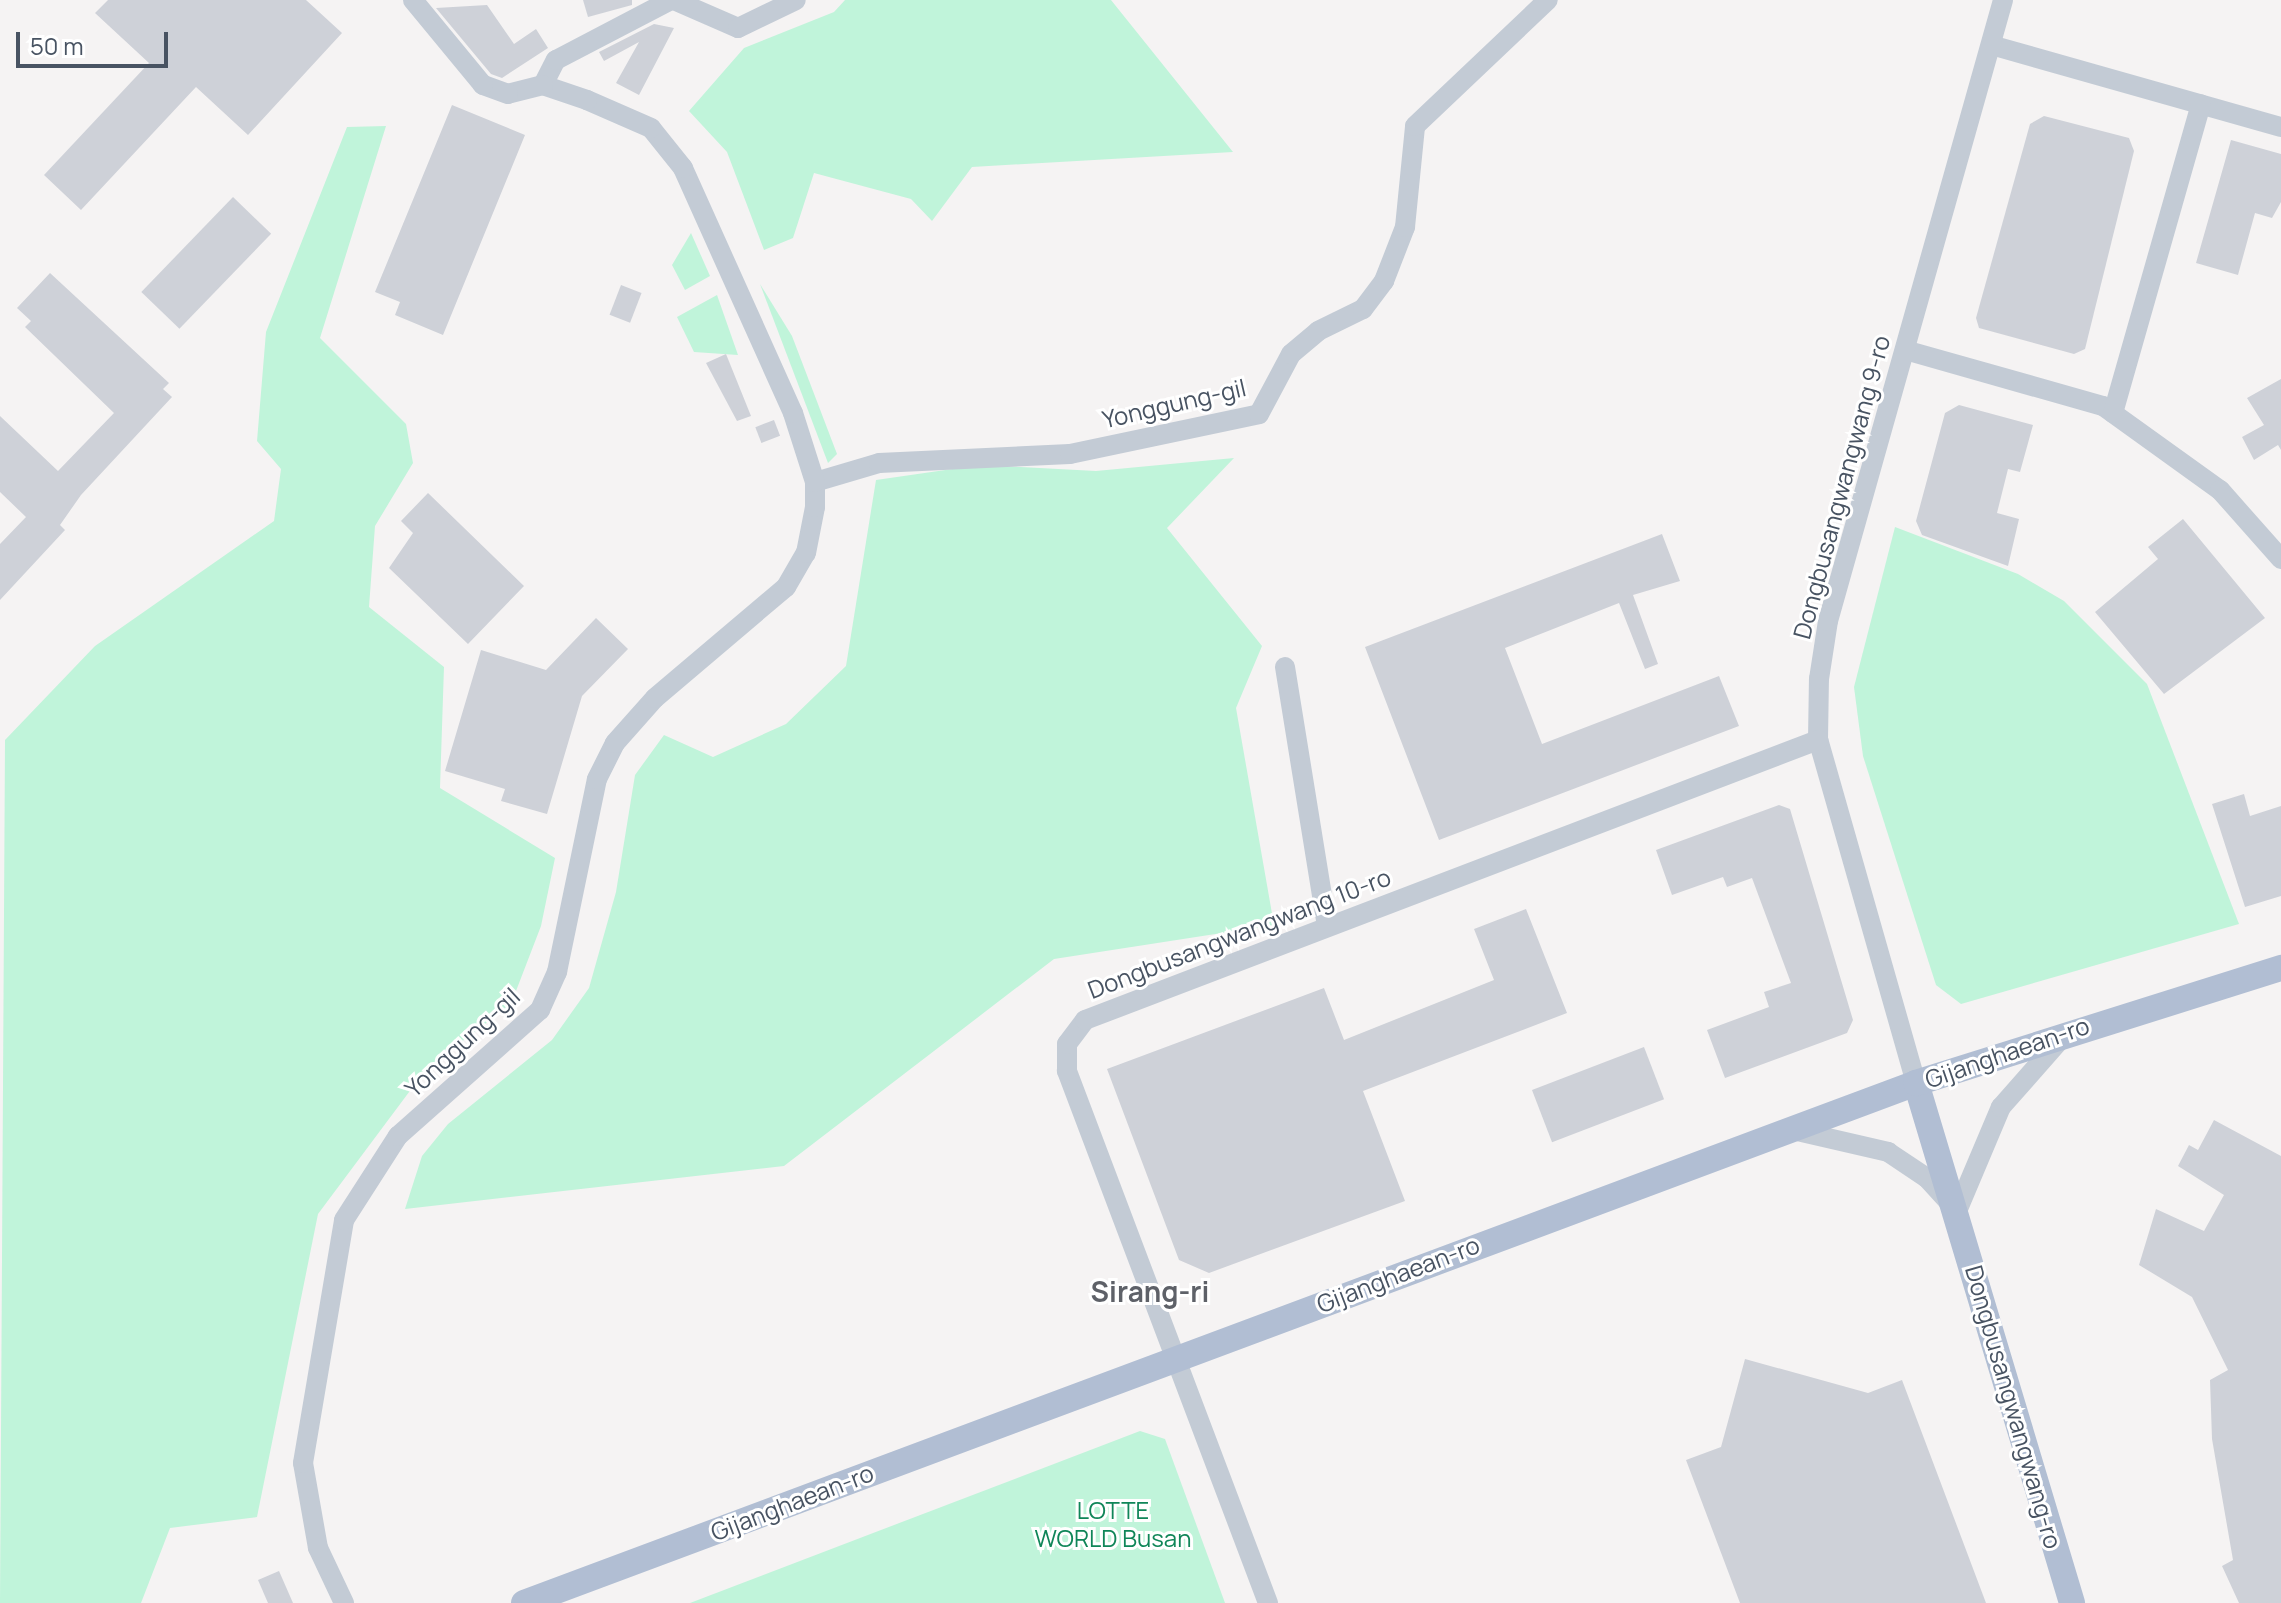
<!DOCTYPE html>
<style>
body{margin:0}
#map{position:relative;width:2281px;height:1603px;overflow:hidden;background:#f5f3f3;font-family:Manrope,sans-serif}
div>[style]{position:absolute}
.green>*{inset:0;background:#c0f4da}
.building>*{inset:0;background:#ced1d8;transform-origin:0 0}
.minor>*{height:20px;margin:-10px;padding:0 10px;transform-origin:10px;border-radius:10px;background:#c3cbd5}
.major>*{height:26px;margin:-13px;padding:0 13px;transform-origin:13px;border-radius:13px;background:#b1bed3}
span{translate:-50% -50%;white-space:nowrap;text-align:center;line-height:1.15;-webkit-text-stroke:6px #fff;paint-order:stroke}
.street-label{font-size:24px;color:#485362}
.park-label{font-size:24px;color:#108659}
.quarter-label{font-size:28px;color:#5e6168;font-weight:700}
.scale{position:absolute;left:16px;top:32px;width:152px;height:36px;box-sizing:border-box;border:4px solid #485362;border-top:0;padding-left:10px;font-size:24px;line-height:28px;white-space:nowrap;color:#485362;-webkit-text-stroke:6px #fff;paint-order:stroke}
</style>
<div id="map">
<div class="green">
<div style="clip-path:polygon(845px 0,1111px 0,1233px 152px,972px 167px,932px 221px,911px 199px,814px 173px,793px 238px,764px 250px,727px 152px,689px 111px,744px 48px,834px 12px)"></div>
<div style="clip-path:polygon(386px 126px,320px 338px,406px 424px,413px 463px,375px 526px,369px 607px,444px 667px,440px 788px,555px 858px,541px 926px,511px 1004px,427px 1068px,318px 1214px,257px 1517px,170px 1528px,141px 1603px,0 1603px,5px 740px,95px 646px,274px 521px,281px 469px,257px 441px,266px 332px,347px 127px)"></div>
<div style="clip-path:polygon(691px 233px,710px 276px,685px 290px,672px 265px)"></div>
<div style="clip-path:polygon(760px 284px,792px 336px,837px 454px,828px 463px)"></div>
<div style="clip-path:polygon(717px 295px,738px 355px,694px 352px,677px 317px)"></div>
<div style="clip-path:polygon(1234px 458px,1167px 528px,1262px 646px,1236px 708px,1274px 925px,1054px 959px,784px 1166px,405px 1209px,422px 1156px,448px 1124px,552px 1040px,589px 988px,616px 892px,635px 775px,664px 735px,713px 757px,786px 724px,846px 666px,876px 480px,980px 465px,1096px 471px)"></div>
<div style="clip-path:polygon(1895px 527px,2018px 574px,2064px 601px,2147px 684px,2239px 924px,1961px 1004px,1936px 985px,1863px 756px,1854px 687px)"></div>
<div style="clip-path:polygon(1140px 1431px,1165px 1439px,1225px 1603px,690px 1603px)"></div>
</div>
<div class="building">
<div style="clip-path:polygon(108px 0,306px 0,342px 33px,248px 135px,196px 87px,81px 210px,44px 175px,149px 63px,95px 13px)"></div>
<div style="clip-path:polygon(583px 0,632px 0,632px 5px,588px 17px)"></div>
<div style="clip-path:polygon(487px 5px,514px 44px,536px 29px,548px 48px,502px 78px,491px 74px,436px 8px)"></div>
<div style="clip-path:polygon(654px 24px,674px 28px,639px 95px,616px 83px,639px 42px,604px 61px,599px 52px)"></div>
<div style="clip-path:polygon(452px 105px,525px 135px,443px 335px,395px 315px,400px 302px,375px 292px)"></div>
<div style="clip-path:polygon(2044px 116px,2129px 138px,2134px 151px,2085px 349px,2074px 354px,1979px 328px,1976px 318px,2030px 124px)"></div>
<div style="clip-path:polygon(2231px 140px,2281px 154px,2281px 202px,2272px 218px,2255px 213px,2238px 275px,2196px 263px)"></div>
<div style="left:233px;top:197px;width:53px;height:132px;rotate:44deg"></div>
<div style="clip-path:polygon(50px 273px,169px 383px,163px 389px,172px 397px,81px 495px,60px 525px,65px 530px,0 600px,0 544px,26px 517px,0 492px,0 416px,58px 471px,114px 413px,25px 327px,31px 321px,17px 308px)"></div>
<div style="left:621px;top:285px;width:22px;height:32px;rotate:21deg"></div>
<div style="clip-path:polygon(726px 354px,751px 416px,737px 421px,706px 363px)"></div>
<div style="clip-path:polygon(2281px 379px,2281px 450px,2278px 445px,2254px 460px,2242px 437px,2264px 425px,2247px 398px)"></div>
<div style="clip-path:polygon(1959px 405px,2033px 425px,2020px 472px,2008px 469px,1997px 513px,2019px 519px,2008px 566px,1922px 535px,1916px 521px,1945px 413px)"></div>
<div style="left:774px;top:420px;width:17px;height:20px;rotate:69deg"></div>
<div style="clip-path:polygon(428px 493px,524px 586px,468px 644px,389px 568px,413px 533px,401px 521px)"></div>
<div style="clip-path:polygon(2183px 519px,2265px 618px,2164px 694px,2095px 612px,2158px 559px,2148px 547px)"></div>
<div style="clip-path:polygon(1662px 534px,1680px 581px,1633px 595px,1658px 664px,1645px 669px,1619px 603px,1505px 648px,1542px 744px,1719px 676px,1739px 726px,1439px 840px,1365px 647px)"></div>
<div style="clip-path:polygon(596px 618px,628px 649px,582px 696px,547px 814px,501px 801px,505px 789px,445px 771px,481px 650px,546px 670px)"></div>
<div style="clip-path:polygon(2244px 794px,2250px 816px,2281px 806px,2281px 896px,2245px 907px,2212px 804px)"></div>
<div style="clip-path:polygon(1779px 805px,1790px 809px,1853px 1020px,1847px 1033px,1725px 1078px,1707px 1030px,1769px 1007px,1764px 992px,1791px 983px,1752px 878px,1727px 887px,1723px 877px,1672px 895px,1656px 850px)"></div>
<div style="clip-path:polygon(1526px 909px,1567px 1013px,1363px 1091px,1405px 1201px,1209px 1273px,1179px 1260px,1107px 1069px,1324px 988px,1344px 1040px,1494px 980px,1474px 929px)"></div>
<div style="left:1644px;top:1047px;width:56px;height:120px;rotate:69deg"></div>
<div style="clip-path:polygon(2214px 1120px,2281px 1156px,2281px 1603px,2239px 1603px,2222px 1566px,2233px 1560px,2212px 1439px,2210px 1380px,2228px 1370px,2192px 1297px,2139px 1265px,2156px 1209px,2204px 1231px,2224px 1195px,2178px 1166px,2189px 1145px,2198px 1150px)"></div>
<div style="clip-path:polygon(1745px 1359px,1868px 1393px,1902px 1380px,1986px 1603px,1740px 1603px,1686px 1460px,1721px 1447px)"></div>
<div style="clip-path:polygon(279px 1571px,293px 1603px,268px 1603px,258px 1580px)"></div>
</div>
<div class="minor">
<div style="left:674px;top:0;width:70px;rotate:23.6deg"></div>
<div style="left:738px;top:28px;width:64px;rotate:-25.8deg"></div>
<div style="left:1991px;top:45px;width:301px;rotate:15.8deg"></div>
<div style="left:543px;top:85px;width:28px;rotate:-63deg"></div>
<div style="left:556px;top:60px;width:130px;rotate:-27.6deg"></div>
<div style="left:1905px;top:350px;width:206px;rotate:15.8deg"></div>
<div style="left:2103px;top:406px;width:144px;rotate:35.7deg"></div>
<div style="left:2220px;top:490px;width:92px;rotate:48.5deg"></div>
<div style="left:2113px;top:413px;width:321px;rotate:-74.1deg"></div>
<div style="left:815px;top:482px;width:67px;rotate:-16.5deg"></div>
<div style="left:879px;top:463px;width:191px;rotate:-2.7deg"></div>
<div style="left:1070px;top:454px;width:193px;rotate:-11.9deg"></div>
<div style="left:1259px;top:414px;width:68px;rotate:-61.9deg"></div>
<div style="left:1291px;top:354px;width:35px;rotate:-40deg"></div>
<div style="left:1318px;top:331px;width:50px;rotate:-26.1deg"></div>
<div style="left:1363px;top:309px;width:35px;rotate:-53deg"></div>
<div style="left:1384px;top:281px;width:58px;rotate:-68.7deg"></div>
<div style="left:1405px;top:227px;width:101px;rotate:-84.3deg"></div>
<div style="left:1415px;top:126px;width:183px;rotate:-43.5deg"></div>
<div style="left:1285px;top:667px;width:263px;rotate:80.8deg"></div>
<div style="left:1916px;top:1083px;width:357px;rotate:-105.9deg"></div>
<div style="left:1818px;top:740px;width:61px;rotate:-89.1deg"></div>
<div style="left:1819px;top:679px;width:59px;rotate:-81.2deg"></div>
<div style="left:1828px;top:621px;width:645px;rotate:-74.26deg"></div>
<div style="left:1793px;top:1130px;width:98px;rotate:13deg"></div>
<div style="left:1888px;top:1152px;width:47px;rotate:33.7deg"></div>
<div style="left:1927px;top:1178px;width:45px;rotate:47.7deg"></div>
<div style="left:1957px;top:1211px;width:113px;rotate:-67.1deg"></div>
<div style="left:2001px;top:1107px;width:91px;rotate:-48.6deg"></div>
<div style="left:344px;top:1603px;width:61px;rotate:-115.3deg"></div>
<div style="left:318px;top:1548px;width:86px;rotate:-100deg"></div>
<div style="left:303px;top:1463px;width:246px;rotate:-80.4deg"></div>
<div style="left:344px;top:1220px;width:100px;rotate:-57.3deg"></div>
<div style="left:398px;top:1136px;width:190px;rotate:-41.6deg"></div>
<div style="left:540px;top:1010px;width:42px;rotate:-65.9deg"></div>
<div style="left:557px;top:972px;width:197px;rotate:-78.3deg"></div>
<div style="left:597px;top:779px;width:40px;rotate:-63.4deg"></div>
<div style="left:615px;top:743px;width:60px;rotate:-48.4deg"></div>
<div style="left:655px;top:698px;width:172px;rotate:-40.3deg"></div>
<div style="left:786px;top:587px;width:39px;rotate:-60deg"></div>
<div style="left:806px;top:553px;width:47px;rotate:-78.9deg"></div>
<div style="left:815px;top:507px;width:25px;rotate:-90deg"></div>
<div style="left:815px;top:482px;width:72px;rotate:-107.7deg"></div>
<div style="left:793px;top:413px;width:269px;rotate:-114.2deg"></div>
<div style="left:683px;top:168px;width:51px;rotate:-128.7deg"></div>
<div style="left:651px;top:128px;width:70px;rotate:-156.4deg"></div>
<div style="left:587px;top:100px;width:46px;rotate:-161.2deg"></div>
<div style="left:543px;top:85px;width:36px;rotate:166deg"></div>
<div style="left:508px;top:94px;width:27px;rotate:-160deg"></div>
<div style="left:483px;top:85px;width:110px;rotate:-129.5deg"></div>
<div style="left:1268px;top:1603px;width:569px;rotate:-110.7deg"></div>
<div style="left:1067px;top:1071px;width:27px;rotate:-90deg"></div>
<div style="left:1067px;top:1044px;width:30px;rotate:-53deg"></div>
<div style="left:1085px;top:1020px;width:785px;rotate:-20.91deg"></div>
</div>
<div class="major">
<div style="left:1916px;top:1083px;width:543px;rotate:73.3deg"></div>
<div style="left:524px;top:1603px;width:1486px;rotate:-20.48deg"></div>
<div style="left:1916px;top:1083px;width:383px;rotate:-17.5deg"></div>
</div>
<div class="street-label">
<span style="left:1174px;top:403px;rotate:-13deg">Yonggung-gil</span>
<span style="left:1841px;top:487px;rotate:-75deg">Dongbusangwangwang 9-ro</span>
<span style="left:1239px;top:933px;rotate:-21deg">Dongbusangwangwang 10-ro</span>
<span style="left:462px;top:1042px;rotate:-43deg">Yonggung-gil</span>
<span style="left:2007px;top:1052px;rotate:-19deg">Gijanghaean-ro</span>
<span style="left:1398px;top:1274px;rotate:-21deg">Gijanghaean-ro</span>
<span style="left:2014px;top:1407px;rotate:74deg">Dongbusangwangwang-ro</span>
<span style="left:792px;top:1502px;rotate:-21deg">Gijanghaean-ro</span>
</div>
<div class="park-label">
<span style="left:1113px;top:1524px">LOTTE<br>WORLD Busan</span>
</div>
<div class="quarter-label">
<span style="left:1150px;top:1291px">Sirang-ri</span>
</div>
<div class="scale">50 m</div>
</div>
